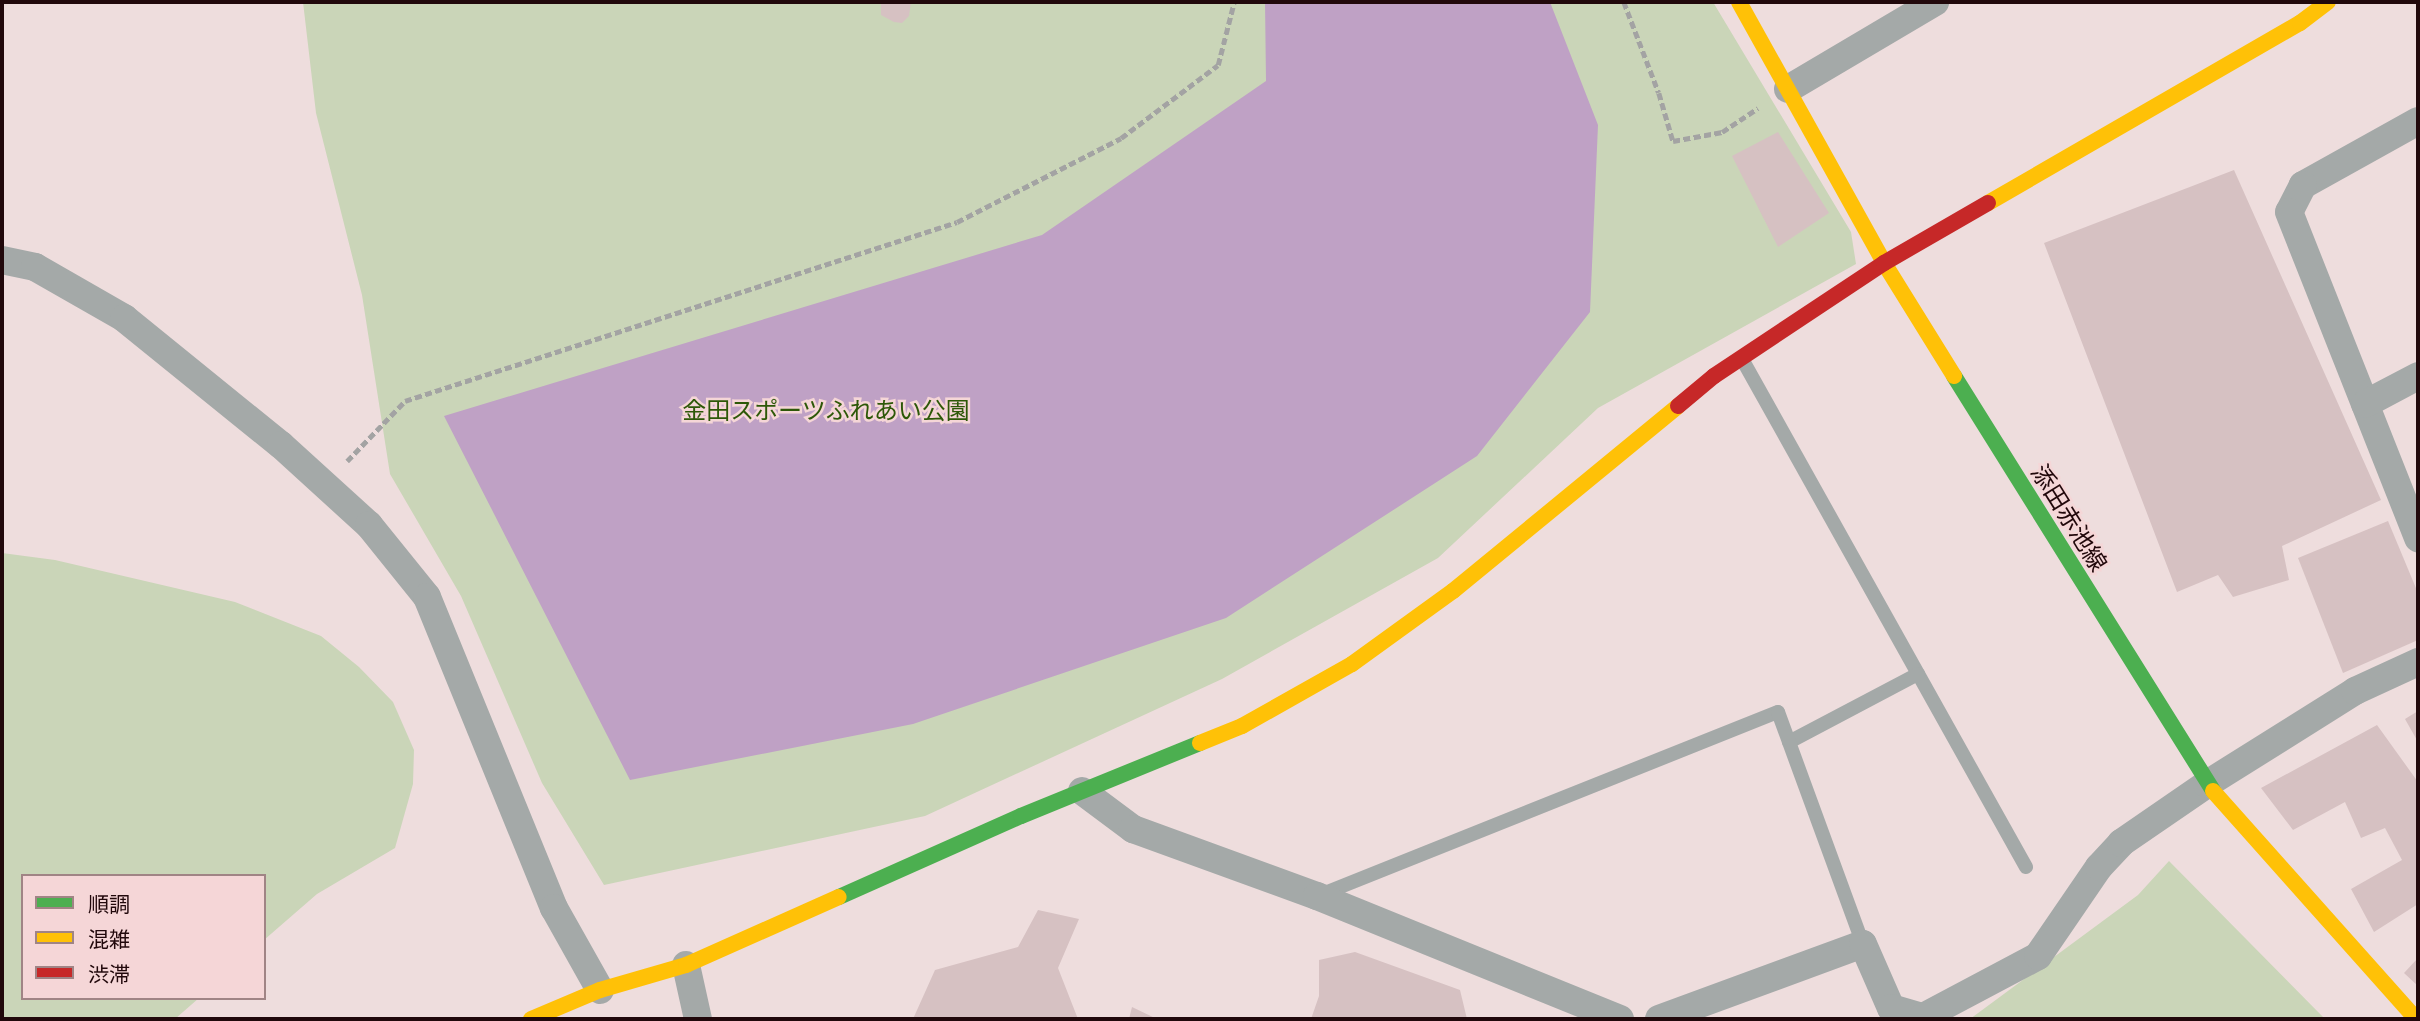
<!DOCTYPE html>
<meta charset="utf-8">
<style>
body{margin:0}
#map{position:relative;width:2420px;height:1021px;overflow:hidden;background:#edd;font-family:"Space Grotesk","Noto Sans JP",sans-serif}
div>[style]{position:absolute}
.green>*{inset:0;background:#cad5b8}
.water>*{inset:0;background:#bfa1c5}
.building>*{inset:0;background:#d6c1c2}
.path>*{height:4.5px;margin-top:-2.25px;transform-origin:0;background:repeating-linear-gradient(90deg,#a3a3a3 0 7px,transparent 0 10.5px)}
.lane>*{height:14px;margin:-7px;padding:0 7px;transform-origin:7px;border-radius:7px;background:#a4a9a8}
.street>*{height:28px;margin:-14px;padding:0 14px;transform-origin:14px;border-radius:14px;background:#a4a9a8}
.fast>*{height:16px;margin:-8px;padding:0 8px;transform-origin:8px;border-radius:8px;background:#4caf50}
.slow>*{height:16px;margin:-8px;padding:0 8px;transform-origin:8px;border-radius:8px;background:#ffc107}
.jam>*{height:16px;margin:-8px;padding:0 8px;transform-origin:8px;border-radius:8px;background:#c62828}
span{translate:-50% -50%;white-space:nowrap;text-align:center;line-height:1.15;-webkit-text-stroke:5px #f5d6d7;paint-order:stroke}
.park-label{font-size:24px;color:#2d5808}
.street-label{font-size:24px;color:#21080b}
.frame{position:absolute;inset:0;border:4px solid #21080b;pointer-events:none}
.legend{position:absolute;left:21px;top:874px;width:245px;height:126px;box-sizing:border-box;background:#f5d6d7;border:2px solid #a08485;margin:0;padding:9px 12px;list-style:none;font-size:21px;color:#21080b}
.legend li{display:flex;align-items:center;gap:14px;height:35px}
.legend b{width:35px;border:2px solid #a08485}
</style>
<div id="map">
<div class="green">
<div style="clip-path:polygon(303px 2px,1713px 2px,1851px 232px,1856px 264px,1598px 408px,1438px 558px,1222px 679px,925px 816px,604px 885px,542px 783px,461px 596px,390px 474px,362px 295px,316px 113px)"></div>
<div style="clip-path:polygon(2px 553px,55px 560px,235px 602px,321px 636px,359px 667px,393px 702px,414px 750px,413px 784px,395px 848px,317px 894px,264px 940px,264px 876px,23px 876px,23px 998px,199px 998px,175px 1019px,2px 1019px)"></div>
<div style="clip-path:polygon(2169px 861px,2325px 1019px,1970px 1019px,2138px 895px)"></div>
</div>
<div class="water">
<div style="clip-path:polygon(1265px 2px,1550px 2px,1598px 125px,1590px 312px,1477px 456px,1226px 618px,913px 724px,630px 780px,444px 416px,1042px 235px,1266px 81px)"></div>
</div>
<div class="building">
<div style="clip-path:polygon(881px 2px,911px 2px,909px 16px,902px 23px,894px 22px,881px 15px)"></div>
<div style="clip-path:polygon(1778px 132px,1829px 213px,1778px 247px,1732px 156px)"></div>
<div style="clip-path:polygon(2234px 170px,2381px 500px,2282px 546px,2289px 580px,2233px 597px,2218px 575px,2177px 592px,2044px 243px)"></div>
<div style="clip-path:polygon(2388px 521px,2418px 593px,2418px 640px,2343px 673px,2298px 558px)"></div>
<div style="clip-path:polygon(2418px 711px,2418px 742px,2405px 719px)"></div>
<div style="clip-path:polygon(2377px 725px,2418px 782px,2418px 904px,2374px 932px,2351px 889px,2402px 860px,2385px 828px,2361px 838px,2345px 802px,2293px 830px,2261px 788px)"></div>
<div style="clip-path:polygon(1038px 910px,1079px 919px,1058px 968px,1078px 1019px,913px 1019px,935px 970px,1018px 947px)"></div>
<div style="clip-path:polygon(1355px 952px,1460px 990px,1467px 1019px,1311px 1019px,1319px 996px,1319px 960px)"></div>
<div style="clip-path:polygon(2418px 958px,2418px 986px,2404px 973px)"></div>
<div style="clip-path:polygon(1132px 1007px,1157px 1019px,1129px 1019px)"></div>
</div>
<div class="path">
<div style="left:1624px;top:2px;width:97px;rotate:69deg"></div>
<div style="left:1659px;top:93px;width:50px;rotate:73.7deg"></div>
<div style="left:1673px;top:141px;width:50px;rotate:-10.4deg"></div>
<div style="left:1722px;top:132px;width:43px;rotate:-33.7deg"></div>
<div style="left:347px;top:461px;width:83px;rotate:-46deg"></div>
<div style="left:405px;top:401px;width:580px;rotate:-17.97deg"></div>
<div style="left:957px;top:222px;width:184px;rotate:-27.1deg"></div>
<div style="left:1121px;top:138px;width:121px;rotate:-37deg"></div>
<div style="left:1218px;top:65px;width:65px;rotate:-75.7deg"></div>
</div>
<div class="lane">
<div style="left:1742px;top:359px;width:582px;rotate:60.79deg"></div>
<div style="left:1789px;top:742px;width:146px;rotate:-27.8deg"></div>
<div style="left:1320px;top:895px;width:493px;rotate:-21.8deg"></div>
<div style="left:1778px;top:712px;width:247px;rotate:69.9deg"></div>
</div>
<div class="street">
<div style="left:1788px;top:89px;width:171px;rotate:-30.6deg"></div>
<div style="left:2418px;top:121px;width:132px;rotate:150.9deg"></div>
<div style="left:2303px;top:185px;width:30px;rotate:117deg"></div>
<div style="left:2289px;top:212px;width:351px;rotate:68.4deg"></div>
<div style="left:2px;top:260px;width:34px;rotate:12deg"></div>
<div style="left:35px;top:267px;width:103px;rotate:29.8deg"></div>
<div style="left:124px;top:318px;width:202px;rotate:39deg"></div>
<div style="left:281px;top:445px;width:119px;rotate:42.3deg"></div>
<div style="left:369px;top:525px;width:92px;rotate:51.1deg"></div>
<div style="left:427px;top:597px;width:336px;rotate:67.8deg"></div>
<div style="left:554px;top:908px;width:94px;rotate:60.7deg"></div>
<div style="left:2365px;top:404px;width:60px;rotate:-27.8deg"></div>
<div style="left:1082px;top:791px;width:64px;rotate:36.7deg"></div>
<div style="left:1133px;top:829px;width:196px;rotate:20deg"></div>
<div style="left:1317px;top:896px;width:327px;rotate:22.1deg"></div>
<div style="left:686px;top:965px;width:55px;rotate:77.5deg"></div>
<div style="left:1659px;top:1019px;width:217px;rotate:-20.2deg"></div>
<div style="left:1863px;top:944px;width:70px;rotate:66.4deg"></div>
<div style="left:1891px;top:1008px;width:33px;rotate:16deg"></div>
<div style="left:1923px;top:1017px;width:130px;rotate:-27.9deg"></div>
<div style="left:2038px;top:956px;width:108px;rotate:-55.6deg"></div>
<div style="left:2099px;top:867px;width:33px;rotate:-47deg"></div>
<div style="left:2121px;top:843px;width:104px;rotate:-34.5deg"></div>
<div style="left:2207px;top:784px;width:175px;rotate:-32.1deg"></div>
<div style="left:2355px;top:691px;width:69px;rotate:-24.7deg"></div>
</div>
<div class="fast">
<div style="left:1954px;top:376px;width:489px;rotate:58deg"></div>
<div style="left:839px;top:897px;width:199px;rotate:-24deg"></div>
<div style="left:1021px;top:816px;width:193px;rotate:-22.2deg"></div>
</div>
<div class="slow">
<div style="left:1739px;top:2px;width:299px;rotate:60.9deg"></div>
<div style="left:1884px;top:263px;width:133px;rotate:58.2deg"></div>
<div style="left:1988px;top:203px;width:360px;rotate:-30deg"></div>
<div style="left:2300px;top:23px;width:35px;rotate:-37deg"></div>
<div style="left:1200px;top:743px;width:45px;rotate:-22deg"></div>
<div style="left:1242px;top:726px;width:126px;rotate:-29.4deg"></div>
<div style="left:1352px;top:664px;width:125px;rotate:-35.9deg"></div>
<div style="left:1453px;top:591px;width:291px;rotate:-39.4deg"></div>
<div style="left:2213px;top:791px;width:305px;rotate:48.3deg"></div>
<div style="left:531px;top:1019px;width:75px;rotate:-22.8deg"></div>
<div style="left:600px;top:990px;width:90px;rotate:-16.2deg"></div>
<div style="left:686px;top:965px;width:167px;rotate:-24deg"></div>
</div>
<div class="jam">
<div style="left:1678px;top:406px;width:47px;rotate:-39.8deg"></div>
<div style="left:1714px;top:376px;width:204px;rotate:-33.6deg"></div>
<div style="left:1884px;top:263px;width:120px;rotate:-30deg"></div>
</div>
<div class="park-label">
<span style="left:826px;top:411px">金田スポーツふれあい公園</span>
</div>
<div class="street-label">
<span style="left:2069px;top:518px;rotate:58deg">添田赤池線</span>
</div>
<div class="frame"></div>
<ul class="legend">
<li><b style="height:9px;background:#4caf50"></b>順調</li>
<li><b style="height:9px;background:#ffc107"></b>混雑</li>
<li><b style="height:9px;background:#c62828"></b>渋滞</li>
</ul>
</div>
